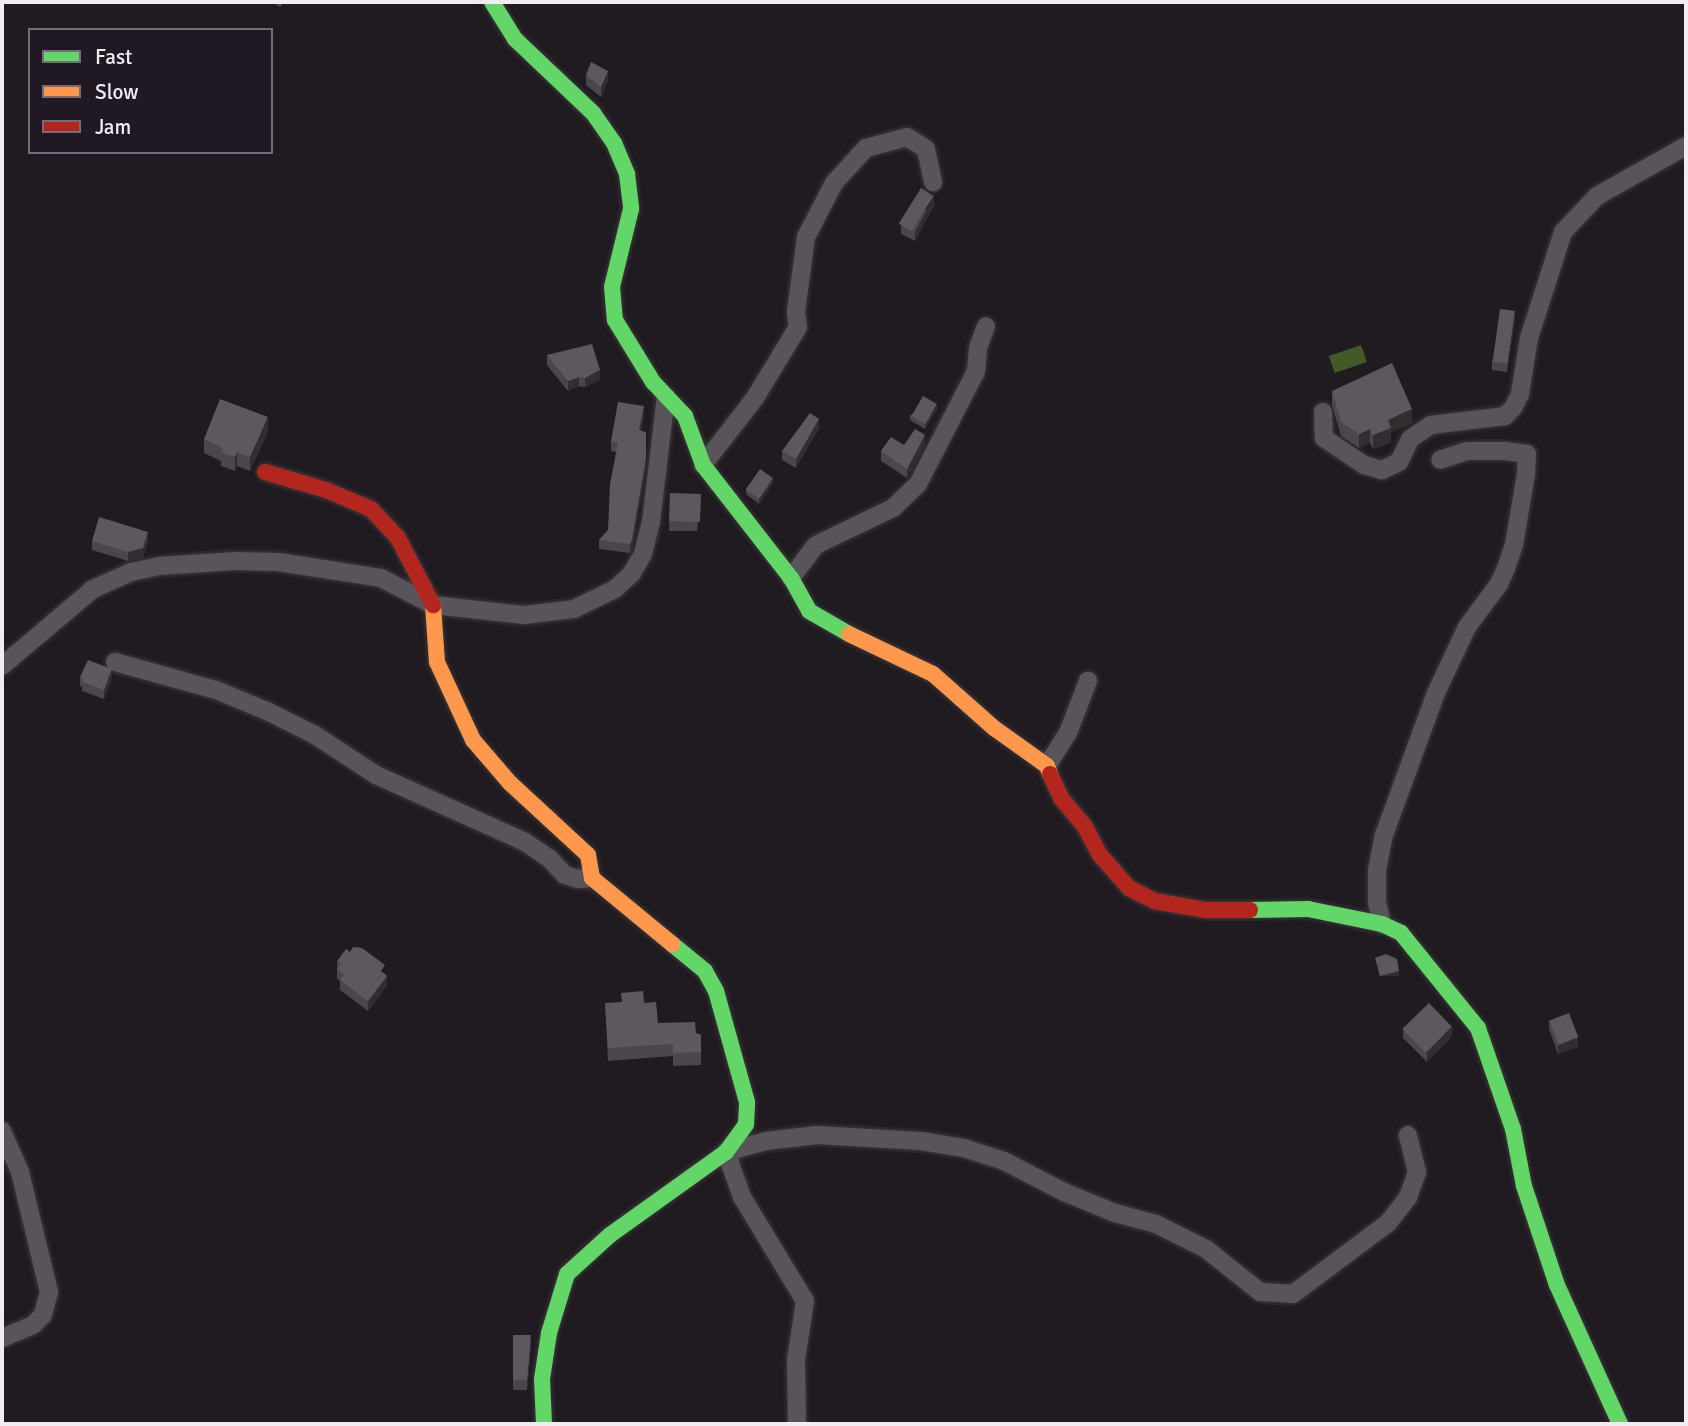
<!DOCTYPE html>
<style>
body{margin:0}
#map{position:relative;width:1688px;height:1426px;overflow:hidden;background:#1f1b20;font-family:Signika,sans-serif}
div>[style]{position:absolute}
.water>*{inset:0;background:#405a2a;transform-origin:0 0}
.roads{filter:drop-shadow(0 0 2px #3b373b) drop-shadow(0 0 2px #3b373b)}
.street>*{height:18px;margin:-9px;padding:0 9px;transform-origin:9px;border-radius:9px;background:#585459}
.fast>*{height:16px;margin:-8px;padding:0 8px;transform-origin:8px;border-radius:8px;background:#63d668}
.slow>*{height:16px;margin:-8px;padding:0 8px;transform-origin:8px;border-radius:8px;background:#ff974d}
.jam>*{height:16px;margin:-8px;padding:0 8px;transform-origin:8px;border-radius:8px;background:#b3261e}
.wall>*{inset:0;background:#4a464b}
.shaded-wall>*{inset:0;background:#312e32;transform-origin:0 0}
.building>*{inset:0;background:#5c585d;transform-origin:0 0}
span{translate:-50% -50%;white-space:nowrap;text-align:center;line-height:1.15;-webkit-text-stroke:7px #201823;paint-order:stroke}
.frame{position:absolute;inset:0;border:4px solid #f1ebf2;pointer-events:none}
.legend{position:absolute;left:28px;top:28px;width:245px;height:126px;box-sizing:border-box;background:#201823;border:2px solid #746c76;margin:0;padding:9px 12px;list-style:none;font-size:21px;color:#f1ebf2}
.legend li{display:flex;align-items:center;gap:14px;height:35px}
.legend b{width:35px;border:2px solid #746c76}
</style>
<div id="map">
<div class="water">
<div style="left:1361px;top:345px;width:18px;height:34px;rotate:71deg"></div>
</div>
<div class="roads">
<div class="street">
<div style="left:1323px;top:412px;width:26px;rotate:88deg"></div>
<div style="left:1324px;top:438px;width:48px;rotate:34deg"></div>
<div style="left:1364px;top:465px;width:19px;rotate:16deg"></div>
<div style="left:1382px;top:470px;width:19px;rotate:-25deg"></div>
<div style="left:1399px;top:462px;width:25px;rotate:-64deg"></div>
<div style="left:1410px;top:439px;width:25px;rotate:-34deg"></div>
<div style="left:1431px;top:425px;width:75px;rotate:-6.9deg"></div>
<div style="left:1505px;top:416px;width:11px;rotate:-45deg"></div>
<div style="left:1513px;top:408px;width:16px;rotate:-63deg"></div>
<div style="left:1520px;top:394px;width:57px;rotate:-80.9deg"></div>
<div style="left:1529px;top:338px;width:111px;rotate:-72.2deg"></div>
<div style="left:1563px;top:232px;width:50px;rotate:-46.6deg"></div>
<div style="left:1597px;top:196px;width:102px;rotate:-29.3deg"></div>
<div style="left:703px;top:465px;width:85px;rotate:-52.2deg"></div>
<div style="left:755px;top:398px;width:83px;rotate:-58.8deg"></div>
<div style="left:798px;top:327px;width:15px;rotate:-98deg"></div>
<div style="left:796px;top:312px;width:76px;rotate:-82.4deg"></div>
<div style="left:806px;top:237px;width:61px;rotate:-62.6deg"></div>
<div style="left:834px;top:183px;width:47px;rotate:-47.6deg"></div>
<div style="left:866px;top:148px;width:42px;rotate:-15deg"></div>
<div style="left:907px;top:137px;width:22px;rotate:32deg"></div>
<div style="left:926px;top:149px;width:34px;rotate:78deg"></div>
<div style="left:791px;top:578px;width:41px;rotate:-52.9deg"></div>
<div style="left:816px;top:545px;width:85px;rotate:-25.7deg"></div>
<div style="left:893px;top:508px;width:35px;rotate:-44deg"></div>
<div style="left:918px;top:484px;width:127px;rotate:-62.8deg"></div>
<div style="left:976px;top:371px;width:23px;rotate:-85deg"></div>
<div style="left:978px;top:348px;width:23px;rotate:-70deg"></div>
<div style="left:115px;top:662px;width:105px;rotate:15.5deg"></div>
<div style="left:216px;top:690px;width:55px;rotate:22.4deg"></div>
<div style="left:267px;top:711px;width:54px;rotate:26.6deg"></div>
<div style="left:315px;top:735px;width:73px;rotate:33.3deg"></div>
<div style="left:376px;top:775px;width:163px;rotate:24.2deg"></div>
<div style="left:525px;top:842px;width:29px;rotate:34deg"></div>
<div style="left:549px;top:858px;width:23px;rotate:47deg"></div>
<div style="left:565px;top:875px;width:14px;rotate:17deg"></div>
<div style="left:578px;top:879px;width:14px;rotate:-4deg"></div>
<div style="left:2px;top:666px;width:119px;rotate:-40.2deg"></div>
<div style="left:93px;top:589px;width:42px;rotate:-24.1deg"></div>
<div style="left:131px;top:572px;width:29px;rotate:-12deg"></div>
<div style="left:159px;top:566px;width:76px;rotate:-3.8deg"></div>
<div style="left:235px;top:561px;width:43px;rotate:1.3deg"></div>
<div style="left:278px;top:562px;width:104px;rotate:8.8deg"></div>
<div style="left:381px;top:578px;width:59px;rotate:27.4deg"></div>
<div style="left:433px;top:605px;width:92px;rotate:6.3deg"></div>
<div style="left:524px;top:615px;width:50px;rotate:-6.8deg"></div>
<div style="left:574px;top:609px;width:46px;rotate:-26deg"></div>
<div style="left:615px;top:589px;width:23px;rotate:-43deg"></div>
<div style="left:632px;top:573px;width:22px;rotate:-60deg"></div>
<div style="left:643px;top:554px;width:33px;rotate:-76deg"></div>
<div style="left:651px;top:522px;width:126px;rotate:-83.2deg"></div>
<div style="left:1047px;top:766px;width:39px;rotate:-58deg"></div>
<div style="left:1068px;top:733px;width:56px;rotate:-69deg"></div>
<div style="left:1382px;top:924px;width:22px;rotate:-103deg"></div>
<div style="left:1377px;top:903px;width:33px;rotate:-90deg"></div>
<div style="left:1377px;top:870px;width:36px;rotate:-79deg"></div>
<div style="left:1384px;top:835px;width:151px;rotate:-69.9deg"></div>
<div style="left:1436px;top:693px;width:73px;rotate:-64.8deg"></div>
<div style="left:1467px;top:627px;width:54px;rotate:-53.3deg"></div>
<div style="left:1499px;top:584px;width:17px;rotate:-66deg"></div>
<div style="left:1506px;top:568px;width:24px;rotate:-71deg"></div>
<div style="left:1514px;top:545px;width:72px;rotate:-80.4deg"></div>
<div style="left:1526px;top:474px;width:20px;rotate:-87deg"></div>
<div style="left:1527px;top:454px;width:21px;rotate:-172deg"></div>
<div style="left:1506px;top:451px;width:39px;rotate:180deg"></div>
<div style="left:1467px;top:451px;width:28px;rotate:162deg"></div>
<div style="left:2px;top:1131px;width:45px;rotate:66.3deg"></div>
<div style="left:20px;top:1172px;width:123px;rotate:76.4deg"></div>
<div style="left:49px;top:1292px;width:24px;rotate:105deg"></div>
<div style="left:43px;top:1315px;width:14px;rotate:135deg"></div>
<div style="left:33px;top:1325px;width:34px;rotate:157deg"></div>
<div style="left:797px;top:1424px;width:64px;rotate:-90.9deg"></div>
<div style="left:796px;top:1360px;width:60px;rotate:-81.3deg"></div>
<div style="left:805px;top:1301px;width:122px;rotate:-121.2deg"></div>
<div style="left:742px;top:1197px;width:48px;rotate:-109.6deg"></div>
<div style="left:726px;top:1152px;width:41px;rotate:-15.4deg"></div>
<div style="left:766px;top:1141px;width:51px;rotate:-6.7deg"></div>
<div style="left:817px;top:1135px;width:104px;rotate:3.3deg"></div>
<div style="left:921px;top:1141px;width:44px;rotate:9.2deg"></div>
<div style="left:964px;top:1148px;width:42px;rotate:18deg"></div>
<div style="left:1004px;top:1161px;width:68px;rotate:27.3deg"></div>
<div style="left:1064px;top:1192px;width:55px;rotate:22.4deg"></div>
<div style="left:1115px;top:1213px;width:42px;rotate:15deg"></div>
<div style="left:1156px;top:1224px;width:56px;rotate:26.6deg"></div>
<div style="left:1206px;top:1249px;width:69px;rotate:38.5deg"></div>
<div style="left:1260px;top:1292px;width:33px;rotate:3deg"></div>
<div style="left:1293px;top:1294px;width:119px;rotate:-36.8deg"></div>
<div style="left:1388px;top:1223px;width:33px;rotate:-52deg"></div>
<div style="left:1408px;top:1197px;width:27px;rotate:-70deg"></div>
<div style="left:1417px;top:1172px;width:38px;rotate:-104deg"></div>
</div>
<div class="fast">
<div style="left:492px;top:2px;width:44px;rotate:58.1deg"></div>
<div style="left:515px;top:39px;width:108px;rotate:43.5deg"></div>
<div style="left:593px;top:113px;width:37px;rotate:55deg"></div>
<div style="left:614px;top:143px;width:34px;rotate:67deg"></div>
<div style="left:627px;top:174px;width:35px;rotate:83deg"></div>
<div style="left:631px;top:209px;width:80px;rotate:103.7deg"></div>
<div style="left:612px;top:287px;width:33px;rotate:85deg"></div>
<div style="left:615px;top:320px;width:73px;rotate:58.5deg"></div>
<div style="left:653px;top:382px;width:47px;rotate:46.7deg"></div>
<div style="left:685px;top:416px;width:52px;rotate:69.8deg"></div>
<div style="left:703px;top:465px;width:143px;rotate:52.1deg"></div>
<div style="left:791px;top:578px;width:38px;rotate:61deg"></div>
<div style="left:809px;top:611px;width:46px;rotate:29.9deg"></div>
<div style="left:1250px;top:910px;width:58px;rotate:-1deg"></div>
<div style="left:1308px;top:909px;width:76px;rotate:11.5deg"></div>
<div style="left:1382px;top:924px;width:21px;rotate:25deg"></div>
<div style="left:1401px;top:933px;width:122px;rotate:51deg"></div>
<div style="left:1478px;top:1028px;width:107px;rotate:70.9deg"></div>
<div style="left:1513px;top:1129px;width:58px;rotate:79.1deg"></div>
<div style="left:1524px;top:1186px;width:104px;rotate:71.6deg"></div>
<div style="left:1557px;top:1285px;width:153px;rotate:65.6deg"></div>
<div style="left:544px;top:1424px;width:45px;rotate:-92.5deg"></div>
<div style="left:542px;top:1379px;width:47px;rotate:-81.3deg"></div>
<div style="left:549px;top:1333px;width:62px;rotate:-73deg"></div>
<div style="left:567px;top:1274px;width:58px;rotate:-42.2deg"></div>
<div style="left:610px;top:1235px;width:143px;rotate:-35.6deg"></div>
<div style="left:726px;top:1152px;width:34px;rotate:-54deg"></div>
<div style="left:746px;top:1124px;width:22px;rotate:-87deg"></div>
<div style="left:747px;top:1102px;width:115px;rotate:-105.6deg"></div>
<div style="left:716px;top:991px;width:23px;rotate:-119deg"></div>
<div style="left:705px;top:971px;width:43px;rotate:-140.7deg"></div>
</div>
<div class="slow">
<div style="left:433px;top:605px;width:57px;rotate:86deg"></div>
<div style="left:437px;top:662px;width:86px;rotate:65.2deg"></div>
<div style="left:473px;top:740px;width:57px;rotate:49.3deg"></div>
<div style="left:510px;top:783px;width:106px;rotate:42.7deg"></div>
<div style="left:588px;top:855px;width:23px;rotate:80deg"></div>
<div style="left:592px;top:878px;width:104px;rotate:39.5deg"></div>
<div style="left:849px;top:634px;width:93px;rotate:25.5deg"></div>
<div style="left:933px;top:674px;width:81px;rotate:41.5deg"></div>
<div style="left:994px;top:728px;width:65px;rotate:35.6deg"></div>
<div style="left:1047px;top:766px;width:9px;rotate:69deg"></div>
</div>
<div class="jam">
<div style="left:265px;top:472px;width:64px;rotate:16.4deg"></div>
<div style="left:326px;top:490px;width:49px;rotate:22.9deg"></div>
<div style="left:371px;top:509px;width:40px;rotate:47deg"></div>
<div style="left:398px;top:538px;width:76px;rotate:62.4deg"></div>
<div style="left:1050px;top:774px;width:26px;rotate:65deg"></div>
<div style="left:1061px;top:798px;width:35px;rotate:50deg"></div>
<div style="left:1084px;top:825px;width:34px;rotate:62deg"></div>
<div style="left:1100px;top:855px;width:44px;rotate:48.7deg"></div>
<div style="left:1129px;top:888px;width:28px;rotate:27deg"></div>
<div style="left:1154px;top:901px;width:53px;rotate:9.8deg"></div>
<div style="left:1206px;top:910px;width:44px"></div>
</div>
</div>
<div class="wall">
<div style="clip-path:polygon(272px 2px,284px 2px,280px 7px)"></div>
<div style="clip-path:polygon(586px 75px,608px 80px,601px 97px,586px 85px)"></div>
<div style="clip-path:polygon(934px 205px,915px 241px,901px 234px,901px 225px)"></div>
<div style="clip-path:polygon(1515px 320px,1507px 372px,1492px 370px,1492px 361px)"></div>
<div style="clip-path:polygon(547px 355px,600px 380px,585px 387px,579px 386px,568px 391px,547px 365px)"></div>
<div style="clip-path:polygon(1332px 391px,1412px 423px,1391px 432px,1391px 442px,1373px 449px,1370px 443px,1359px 448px,1341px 436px,1332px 405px)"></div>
<div style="clip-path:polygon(937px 409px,925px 429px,910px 420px,910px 415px)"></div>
<div style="clip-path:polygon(644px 415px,641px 431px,646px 467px,632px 550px,630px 553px,599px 549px,599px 540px,608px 530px,616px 452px,611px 451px,611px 441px)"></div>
<div style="clip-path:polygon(819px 428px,796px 468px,782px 460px,782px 451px)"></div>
<div style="clip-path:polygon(268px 431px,250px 471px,237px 466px,235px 471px,221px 466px,221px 461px,204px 453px,204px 439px)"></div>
<div style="clip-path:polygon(904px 445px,925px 445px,907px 478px,881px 461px,881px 451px)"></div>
<div style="clip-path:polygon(773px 483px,759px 504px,746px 494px,746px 490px)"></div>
<div style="clip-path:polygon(670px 493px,701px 504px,697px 531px,669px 531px)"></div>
<div style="clip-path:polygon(92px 541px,148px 541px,143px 558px,128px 561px,92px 550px)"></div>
<div style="clip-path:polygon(80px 677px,112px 678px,104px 699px,82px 691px,82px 687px,80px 686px)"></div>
<div style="clip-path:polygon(337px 961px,385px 974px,387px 985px,368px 1011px,340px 990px,340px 981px,337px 979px)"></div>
<div style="clip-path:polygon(605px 1003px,644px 1003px,658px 1023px,696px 1033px,701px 1035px,701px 1065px,673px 1066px,673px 1056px,608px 1061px)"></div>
<div style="clip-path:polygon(1549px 1020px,1578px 1047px,1558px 1054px,1549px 1029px)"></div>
<div style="clip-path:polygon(1403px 1029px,1452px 1036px,1427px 1062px,1403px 1038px)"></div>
<div style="clip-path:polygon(513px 1335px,531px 1344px,527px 1390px,513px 1390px)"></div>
</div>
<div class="shaded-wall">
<div style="clip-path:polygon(608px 71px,608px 80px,601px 97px,601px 87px)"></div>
<div style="clip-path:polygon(934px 196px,934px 205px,915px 241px,915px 232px)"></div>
<div style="clip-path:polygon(1515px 311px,1515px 320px,1507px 372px,1507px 363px)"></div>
<div style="clip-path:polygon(600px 370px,600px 380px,585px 387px,585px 378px)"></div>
<div style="clip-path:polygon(579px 377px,579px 386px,568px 391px,568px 381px)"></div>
<div style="clip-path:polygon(937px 404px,937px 409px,925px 429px,925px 424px)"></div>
<div style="clip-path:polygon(644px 406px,644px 415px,639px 439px,639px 430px)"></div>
<div style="clip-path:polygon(1412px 409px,1412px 423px,1391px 432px,1391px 442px,1373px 449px,1373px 435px,1388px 420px)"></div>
<div style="clip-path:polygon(268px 417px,268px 431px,250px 471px,250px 457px)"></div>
<div style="clip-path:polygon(819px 419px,819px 428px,796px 468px,796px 459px)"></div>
<div style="clip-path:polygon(1370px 429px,1370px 443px,1359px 448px,1359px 434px)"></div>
<div style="clip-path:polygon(925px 435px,925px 445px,907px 478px,907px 469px)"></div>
<div style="clip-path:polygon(237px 452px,237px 466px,235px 471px,235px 457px)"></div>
<div style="clip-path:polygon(646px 458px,646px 467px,632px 550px,630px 553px,630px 544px)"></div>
<div style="clip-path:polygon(773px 478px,773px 483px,759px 504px,759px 499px)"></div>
<div style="clip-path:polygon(701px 494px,701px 504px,697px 531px,697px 522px)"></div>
<div style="clip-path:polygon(148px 532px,148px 541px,143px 558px,128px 561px,128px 552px)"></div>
<div style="clip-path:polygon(112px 669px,112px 678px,104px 699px,104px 690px)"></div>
<div style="left:1399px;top:971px;width:5px;height:20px;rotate:90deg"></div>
<div style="clip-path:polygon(387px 976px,387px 985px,368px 1011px,368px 1001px)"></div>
<div style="clip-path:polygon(1452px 1027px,1452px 1036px,1427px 1062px,1427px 1052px)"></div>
<div style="clip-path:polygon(1578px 1037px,1578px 1047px,1558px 1054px,1558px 1045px)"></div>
<div style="clip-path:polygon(531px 1335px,531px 1344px,527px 1390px,527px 1380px)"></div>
</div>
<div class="building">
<div style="clip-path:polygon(591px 62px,608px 71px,601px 87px,586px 75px)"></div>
<div style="left:921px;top:188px;width:15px;height:42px;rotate:32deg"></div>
<div style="left:1500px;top:309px;width:15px;height:53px;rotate:8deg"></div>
<div style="clip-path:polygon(592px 344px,600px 370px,585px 378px,579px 377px,568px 381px,547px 355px)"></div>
<div style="clip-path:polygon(1392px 363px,1412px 409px,1388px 420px,1391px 428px,1373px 435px,1370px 429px,1359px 434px,1341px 422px,1332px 391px)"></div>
<div style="left:923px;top:396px;width:16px;height:23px;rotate:30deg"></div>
<div style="clip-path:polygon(220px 399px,268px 417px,250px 457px,237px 452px,235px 457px,221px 452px,223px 448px,204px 439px)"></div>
<div style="clip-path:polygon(618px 402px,644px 406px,639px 430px,646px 432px,646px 458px,632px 540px,630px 544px,599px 540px,608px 530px,610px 484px,618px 443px,611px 441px)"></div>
<div style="clip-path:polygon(810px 413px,819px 419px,796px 459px,782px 451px)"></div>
<div style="clip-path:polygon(915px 429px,925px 435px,907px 469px,881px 451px,891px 437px,904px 445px)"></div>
<div style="left:760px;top:469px;width:16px;height:25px;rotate:35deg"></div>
<div style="left:670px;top:493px;width:31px;height:28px;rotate:2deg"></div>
<div style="clip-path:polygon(99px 517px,148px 532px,143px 548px,128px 552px,92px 541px)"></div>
<div style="clip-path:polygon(88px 660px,112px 669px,104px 690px,82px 682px,83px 677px,80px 677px)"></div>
<div style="clip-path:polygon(353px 947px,362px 948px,385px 965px,381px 971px,387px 976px,368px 1001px,340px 980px,344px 975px,337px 970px,341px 964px,337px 961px,346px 949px,350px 952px)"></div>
<div style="clip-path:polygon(1386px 954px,1397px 959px,1399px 971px,1380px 976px,1375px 958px)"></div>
<div style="clip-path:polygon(643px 991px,644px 1003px,656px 1002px,658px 1023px,695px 1022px,696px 1033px,701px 1035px,701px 1052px,673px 1053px,673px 1044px,608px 1048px,605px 1003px,622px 1002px,621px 993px)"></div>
<div style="left:1429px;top:1003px;width:33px;height:37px;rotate:46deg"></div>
<div style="left:1569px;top:1013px;width:26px;height:21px;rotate:69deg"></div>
<div style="clip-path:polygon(513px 1335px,531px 1335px,527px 1380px,513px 1380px)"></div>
</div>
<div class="frame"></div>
<ul class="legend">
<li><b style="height:9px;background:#63d668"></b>Fast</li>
<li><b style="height:9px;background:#ff974d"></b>Slow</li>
<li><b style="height:9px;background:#b3261e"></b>Jam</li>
</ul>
</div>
